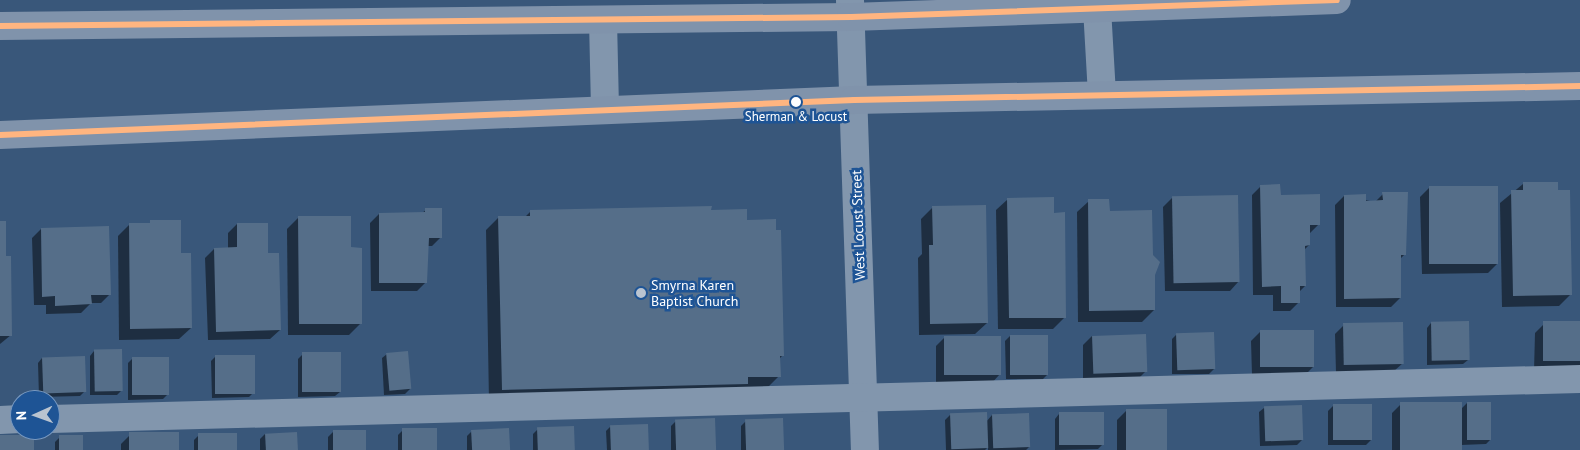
<!DOCTYPE html>
<style>
body{margin:0}
#map{position:relative;width:1580px;height:450px;overflow:hidden;background:#39577a;font-family:"PT Sans",sans-serif}
div>[style]{position:absolute}
.shadow>*{inset:0;background:#0007}
.building>*{inset:0;background:#556e89;transform-origin:0 0}
.minor>*{height:28px;margin:-14px;padding:0 14px;transform-origin:14px;border-radius:14px;background:#8296ad}
.major>*{height:28px;margin:-14px;padding:0 14px;transform-origin:14px;border-radius:14px;background:#8093ab}
.bus-1>*{height:6px;margin:-3px;padding:0 3px;transform-origin:3px;border-radius:3px;background:#ffb580}
.dots>*{width:14px;height:14px;translate:-50% -50%;box-sizing:border-box;border:2px solid #1e5495;border-radius:50%}
span{translate:-50% -50%;white-space:nowrap;text-align:center;line-height:1.15;-webkit-text-stroke:5px #1e5495;paint-order:stroke}
.bus-label{font-size:13px;color:#fff}
.street-label{font-size:14px;color:#fff}
.poi-label{font-size:14px;color:#fff}
.left{translate:0 -50%;text-align:left}
.north{position:absolute;left:10px;top:390px;width:50px;height:50px;box-sizing:border-box;background:#1e5495;border:1px solid #7898bf;border-radius:50%;rotate:268deg;font-size:14px;font-weight:700;line-height:20px;text-align:center;color:#fff}
.north::after{content:'';display:block;margin:auto;width:18px;height:22px;background:#bac4d0;clip-path:polygon(50% 0,100% 100%,50% 72%,0 100%)}
</style>
<div id="map">
<div class="shadow">
<div style="clip-path:polygon(1523px 184px,1571px 294px,1559px 306px,1502px 307px,1500px 203px)"></div>
<div style="clip-path:polygon(1261px 186px,1319px 224px,1310px 233px,1309px 245px,1304px 250px,1305px 286px,1299px 292px,1299px 302px,1290px 311px,1273px 311px,1273px 295px,1253px 295px,1252px 195px)"></div>
<div style="clip-path:polygon(1429px 188px,1497px 264px,1488px 273px,1422px 274px,1420px 197px)"></div>
<div style="clip-path:polygon(1383px 194px,1405px 254px,1399px 260px,1400px 298px,1391px 307px,1336px 307px,1335px 205px,1344px 196px,1375px 202px)"></div>
<div style="clip-path:polygon(1172px 198px,1239px 281px,1230px 291px,1165px 291px,1163px 207px)"></div>
<div style="clip-path:polygon(1008px 199px,1053px 214px,1065px 317px,1053px 329px,998px 329px,996px 210px)"></div>
<div style="clip-path:polygon(1089px 201px,1108px 212px,1152px 256px,1154px 310px,1142px 322px,1078px 322px,1077px 212px)"></div>
<div style="clip-path:polygon(933px 207px,987px 323px,975px 334px,919px 335px,918px 258px,922px 254px,921px 219px)"></div>
<div style="clip-path:polygon(426px 210px,441px 237px,432px 246px,427px 246px,426px 282px,417px 291px,371px 291px,370px 223px,379px 214px,422px 213px)"></div>
<div style="clip-path:polygon(531px 211px,710px 211px,746px 222px,782px 356px,779px 359px,779px 376px,766px 389px,489px 402px,486px 230px,498px 218px,525px 217px)"></div>
<div style="clip-path:polygon(298px 218px,349px 249px,361px 323px,349px 335px,288px 335px,287px 229px)"></div>
<div style="clip-path:polygon(0 223px,11px 335px,0 344px)"></div>
<div style="clip-path:polygon(237px 224px,267px 254px,280px 330px,270px 339px,208px 340px,205px 258px,214px 249px,228px 248px,228px 233px)"></div>
<div style="clip-path:polygon(129px 225px,180px 255px,191px 328px,179px 339px,119px 340px,118px 236px)"></div>
<div style="clip-path:polygon(41px 229px,110px 294px,101px 303px,91px 303px,81px 313px,46px 314px,46px 305px,34px 305px,32px 238px)"></div>
<div style="clip-path:polygon(1431px 323px,1468px 360px,1463px 364px,1427px 365px,1427px 328px)"></div>
<div style="clip-path:polygon(1580px 323px,1580px 370px,1534px 371px,1535px 333px,1544px 324px)"></div>
<div style="clip-path:polygon(1344px 325px,1403px 363px,1393px 372px,1336px 373px,1335px 334px)"></div>
<div style="clip-path:polygon(1260px 332px,1313px 367px,1304px 376px,1252px 375px,1251px 341px)"></div>
<div style="clip-path:polygon(1177px 334px,1214px 369px,1209px 374px,1172px 374px,1172px 339px)"></div>
<div style="clip-path:polygon(1010px 336px,1048px 374px,1043px 379px,1006px 379px,1005px 341px)"></div>
<div style="clip-path:polygon(1092px 336px,1146px 371px,1137px 380px,1083px 381px,1083px 345px)"></div>
<div style="clip-path:polygon(945px 337px,1000px 374px,991px 384px,936px 384px,936px 346px)"></div>
<div style="clip-path:polygon(94px 351px,122px 390px,117px 395px,90px 395px,90px 356px)"></div>
<div style="clip-path:polygon(303px 354px,340px 392px,335px 396px,298px 397px,298px 359px)"></div>
<div style="clip-path:polygon(387px 354px,410px 389px,405px 394px,384px 395px,382px 358px)"></div>
<div style="clip-path:polygon(216px 356px,254px 392px,249px 397px,212px 398px,211px 361px)"></div>
<div style="clip-path:polygon(42px 358px,85px 391px,80px 396px,39px 397px,38px 363px)"></div>
<div style="clip-path:polygon(133px 358px,168px 394px,163px 399px,128px 400px,128px 363px)"></div>
<div style="clip-path:polygon(1467px 403px,1491px 439px,1486px 444px,1461px 445px,1461px 450px,1392px 450px,1392px 413px,1401px 404px,1461px 409px)"></div>
<div style="clip-path:polygon(1333px 406px,1371px 440px,1366px 445px,1328px 445px,1328px 411px)"></div>
<div style="clip-path:polygon(1264px 408px,1302px 440px,1297px 445px,1260px 446px,1259px 412px)"></div>
<div style="clip-path:polygon(1126px 411px,1165px 450px,1117px 450px,1117px 420px)"></div>
<div style="clip-path:polygon(1059px 414px,1103px 444px,1098px 449px,1055px 450px,1055px 419px)"></div>
<div style="clip-path:polygon(950px 415px,986px 422px,992px 415px,1029px 447px,1026px 450px,988px 450px,988px 447px,985px 450px,946px 450px,945px 420px)"></div>
<div style="clip-path:polygon(676px 421px,714px 450px,671px 450px,671px 426px)"></div>
<div style="clip-path:polygon(746px 421px,783px 450px,741px 450px,741px 426px)"></div>
<div style="clip-path:polygon(611px 426px,647px 450px,607px 450px,606px 431px)"></div>
<div style="clip-path:polygon(538px 429px,574px 450px,533px 450px,533px 434px)"></div>
<div style="clip-path:polygon(403px 430px,436px 450px,398px 450px,398px 435px)"></div>
<div style="clip-path:polygon(472px 431px,509px 450px,467px 450px,467px 436px)"></div>
<div style="clip-path:polygon(333px 432px,365px 450px,328px 450px,328px 437px)"></div>
<div style="clip-path:polygon(265px 434px,297px 450px,260px 450px,260px 439px)"></div>
<div style="clip-path:polygon(130px 435px,178px 450px,121px 450px,121px 444px)"></div>
<div style="clip-path:polygon(199px 435px,235px 450px,194px 450px,194px 440px)"></div>
<div style="clip-path:polygon(60px 437px,81px 450px,55px 450px,55px 442px)"></div>
</div>
<div class="building">
<div style="clip-path:polygon(1523px 182px,1558px 182px,1558px 190px,1570px 190px,1572px 295px,1513px 296px,1511px 190px,1523px 190px)"></div>
<div style="clip-path:polygon(1280px 184px,1281px 195px,1320px 194px,1320px 225px,1310px 225px,1310px 245px,1305px 246px,1306px 286px,1300px 286px,1300px 303px,1281px 303px,1281px 286px,1262px 287px,1260px 185px)"></div>
<div style="left:1498px;top:186px;width:78px;height:69px;rotate:90deg"></div>
<div style="clip-path:polygon(1382px 192px,1408px 192px,1406px 255px,1401px 255px,1401px 298px,1344px 299px,1344px 195px,1366px 194px,1366px 201px,1383px 200px)"></div>
<div style="left:1238px;top:195px;width:87px;height:66px;rotate:89deg"></div>
<div style="clip-path:polygon(1054px 197px,1054px 213px,1065px 212px,1066px 318px,1009px 318px,1007px 198px)"></div>
<div style="clip-path:polygon(1088px 199px,1109px 199px,1110px 211px,1152px 210px,1153px 255px,1160px 262px,1155px 275px,1155px 310px,1089px 311px)"></div>
<div style="clip-path:polygon(986px 205px,988px 323px,930px 324px,929px 245px,933px 245px,932px 206px)"></div>
<div style="clip-path:polygon(712px 206px,711px 210px,747px 209px,747px 220px,776px 219px,776px 230px,781px 230px,784px 356px,780px 356px,781px 377px,748px 377px,748px 384px,502px 390px,498px 216px,530px 216px,530px 210px)"></div>
<div style="clip-path:polygon(425px 208px,442px 208px,442px 238px,429px 238px,427px 283px,379px 283px,379px 213px,425px 212px)"></div>
<div style="clip-path:polygon(298px 216px,351px 216px,351px 247px,362px 248px,362px 324px,299px 324px)"></div>
<div style="clip-path:polygon(150px 220px,181px 220px,181px 253px,191px 253px,192px 328px,130px 329px,129px 223px,150px 223px)"></div>
<div style="clip-path:polygon(0 221px,6px 221px,6px 256px,11px 256px,12px 336px,0 336px)"></div>
<div style="clip-path:polygon(237px 223px,268px 223px,268px 253px,279px 253px,281px 330px,216px 332px,214px 248px,237px 247px)"></div>
<div style="clip-path:polygon(109px 226px,111px 295px,91px 295px,92px 304px,55px 306px,55px 296px,42px 297px,41px 228px)"></div>
<div style="left:1469px;top:321px;width:39px;height:38px;rotate:89deg"></div>
<div style="left:1580px;top:321px;width:40px;height:37px;rotate:90deg"></div>
<div style="left:1403px;top:322px;width:42px;height:60px;rotate:89deg"></div>
<div style="left:1314px;top:330px;width:37px;height:54px;rotate:90deg"></div>
<div style="left:1214px;top:332px;width:37px;height:38px;rotate:88deg"></div>
<div style="left:1146px;top:334px;width:38px;height:54px;rotate:88deg"></div>
<div style="left:1010px;top:335px;width:38px;height:40px"></div>
<div style="left:944px;top:336px;width:57px;height:39px"></div>
<div style="left:122px;top:349px;width:42px;height:28px;rotate:89deg"></div>
<div style="left:408px;top:351px;width:38px;height:22px;rotate:85deg"></div>
<div style="left:341px;top:352px;width:40px;height:39px;rotate:90deg"></div>
<div style="left:215px;top:355px;width:40px;height:39px"></div>
<div style="left:85px;top:356px;width:36px;height:43px;rotate:88deg"></div>
<div style="left:132px;top:357px;width:37px;height:38px"></div>
<div style="left:1462px;top:402px;width:48px;height:62px;rotate:90deg"></div>
<div style="left:1467px;top:402px;width:24px;height:38px"></div>
<div style="left:1372px;top:404px;width:36px;height:39px;rotate:90deg"></div>
<div style="left:1302px;top:405px;width:35px;height:38px;rotate:88deg"></div>
<div style="left:1126px;top:409px;width:41px;height:41px"></div>
<div style="left:987px;top:412px;width:36px;height:37px;rotate:88deg"></div>
<div style="left:1104px;top:412px;width:33px;height:45px;rotate:90deg"></div>
<div style="left:1029px;top:413px;width:34px;height:37px;rotate:88deg"></div>
<div style="left:715px;top:418px;width:32px;height:40px;rotate:88deg"></div>
<div style="left:783px;top:418px;width:32px;height:38px;rotate:88deg"></div>
<div style="left:648px;top:424px;width:26px;height:38px;rotate:88deg"></div>
<div style="left:574px;top:426px;width:24px;height:37px;rotate:88deg"></div>
<div style="left:437px;top:428px;width:22px;height:35px;rotate:90deg"></div>
<div style="left:509px;top:428px;width:22px;height:38px;rotate:87deg"></div>
<div style="left:366px;top:430px;width:20px;height:33px;rotate:90deg"></div>
<div style="left:179px;top:432px;width:18px;height:50px;rotate:90deg"></div>
<div style="left:297px;top:432px;width:18px;height:32px;rotate:87deg"></div>
<div style="left:237px;top:433px;width:17px;height:39px;rotate:90deg"></div>
<div style="left:0;top:435px;width:34px;height:15px"></div>
<div style="left:83px;top:435px;width:15px;height:24px;rotate:90deg"></div>
</div>
<div class="minor">
<div style="left:850px;top:0;width:450px;rotate:88.1deg"></div>
<div style="left:1097px;top:8px;width:87px;rotate:86.7deg"></div>
<div style="left:603px;top:20px;width:90px;rotate:88.7deg"></div>
<div style="left:50px;top:419px;width:1531px;rotate:-1.5deg"></div>
<div style="left:0;top:420px;width:20px;rotate:-3deg"></div>
</div>
<div class="major">
<div style="left:0;top:26px;width:851px;rotate:-0.61deg"></div>
<div style="left:851px;top:17px;width:486px;rotate:-2deg"></div>
<div style="left:0;top:135px;width:855px;rotate:-2.35deg"></div>
<div style="left:854px;top:100px;width:726px;rotate:-1.1deg"></div>
</div>
<div class="bus-1">
<div style="left:0;top:26px;width:851px;rotate:-0.61deg"></div>
<div style="left:851px;top:17px;width:486px;rotate:-2deg"></div>
<div style="left:0;top:135px;width:855px;rotate:-2.35deg"></div>
<div style="left:854px;top:100px;width:726px;rotate:-1.1deg"></div>
</div>
<div class="dots">
<div style="left:796px;top:102px;background:#fff"></div>
<div style="left:641px;top:293px;background:#bac4d0"></div>
</div>
<div class="bus-label">
<span style="left:796px;top:117px">Sherman &amp; Locust</span>
</div>
<div class="street-label">
<span style="left:858px;top:225px;rotate:-92deg">West Locust Street</span>
</div>
<div class="poi-label">
<span class="left" style="left:651px;top:293px">Smyrna Karen<br>Baptist Church</span>
</div>
<div class="north">N</div>
</div>
